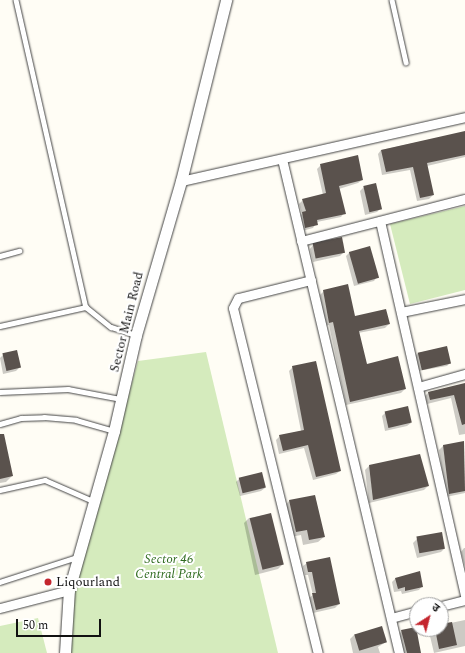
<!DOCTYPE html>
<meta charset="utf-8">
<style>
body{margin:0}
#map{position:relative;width:465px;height:653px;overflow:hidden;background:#fffdf5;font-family:Spectral,"Noto Sans Devanagari",serif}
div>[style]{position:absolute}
.green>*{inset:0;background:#d5ebbd}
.shadow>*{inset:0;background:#0003}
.building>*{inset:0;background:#5a524d;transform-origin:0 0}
.roads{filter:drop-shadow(0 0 1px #444) drop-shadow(0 0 1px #444)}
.service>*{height:4.5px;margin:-2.25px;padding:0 2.25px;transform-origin:2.25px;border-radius:2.25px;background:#fff}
.minor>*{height:9px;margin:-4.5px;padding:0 4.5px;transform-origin:4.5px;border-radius:4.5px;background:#fff}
.tertiary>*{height:11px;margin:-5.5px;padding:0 5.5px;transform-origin:5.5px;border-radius:5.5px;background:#fff}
.dots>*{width:11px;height:11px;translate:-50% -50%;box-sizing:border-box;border:2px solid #fff;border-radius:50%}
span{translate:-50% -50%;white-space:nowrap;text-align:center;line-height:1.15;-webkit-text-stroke:4px #fff;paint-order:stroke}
.street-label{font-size:13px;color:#111}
.park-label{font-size:13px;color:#2f6b1f;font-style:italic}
.poi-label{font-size:13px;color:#111}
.left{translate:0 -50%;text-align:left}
.north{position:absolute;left:409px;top:597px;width:40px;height:40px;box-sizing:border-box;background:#fff;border:1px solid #a0a0a0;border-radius:50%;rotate:36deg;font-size:11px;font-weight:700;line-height:16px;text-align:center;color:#111}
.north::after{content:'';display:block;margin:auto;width:14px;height:18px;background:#c4262e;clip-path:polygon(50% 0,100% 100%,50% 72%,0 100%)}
.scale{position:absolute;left:16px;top:619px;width:85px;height:18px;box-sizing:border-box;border:2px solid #111;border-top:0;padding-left:5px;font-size:12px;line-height:14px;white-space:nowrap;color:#111;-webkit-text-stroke:3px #fff;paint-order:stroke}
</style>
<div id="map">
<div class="green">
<div style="clip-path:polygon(465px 206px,465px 290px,410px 304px,390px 224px)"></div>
<div style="clip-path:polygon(206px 352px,278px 653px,71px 653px,68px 634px,74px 590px,138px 361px)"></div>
<div style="clip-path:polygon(38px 618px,47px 653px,0 653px,0 626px)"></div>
</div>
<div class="shadow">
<div style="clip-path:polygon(465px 132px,465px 157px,427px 166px,433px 195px,429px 199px,417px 201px,410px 170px,382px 175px,378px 154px,381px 150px)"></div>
<div style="clip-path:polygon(321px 165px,362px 180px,358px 183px,339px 189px,344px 213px,341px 217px,317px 222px,313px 228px,302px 231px,298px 217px,302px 214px,299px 204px,303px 200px,323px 195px,317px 169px)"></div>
<div style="clip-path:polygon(364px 187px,381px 208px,377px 212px,365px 215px,360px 191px)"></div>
<div style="clip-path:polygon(313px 245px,344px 252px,340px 256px,313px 262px,310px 249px)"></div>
<div style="clip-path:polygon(350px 252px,377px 277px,374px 281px,354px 286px,346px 256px)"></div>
<div style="clip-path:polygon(324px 291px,354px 317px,389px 324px,385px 328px,358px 333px,366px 365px,405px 389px,401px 393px,346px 405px,329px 325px,325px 326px,320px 295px)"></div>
<div style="clip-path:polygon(446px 347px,450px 363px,447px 366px,418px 371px,415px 356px,418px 353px)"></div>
<div style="clip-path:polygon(3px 355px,20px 367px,16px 371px,3px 374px,0 358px)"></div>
<div style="clip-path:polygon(293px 367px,340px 471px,336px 474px,313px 480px,304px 448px,279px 454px,276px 440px,280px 436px,301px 431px,289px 371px)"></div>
<div style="clip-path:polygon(465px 384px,465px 434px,459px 435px,451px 398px,427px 404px,425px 396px,429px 392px)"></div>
<div style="clip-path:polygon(386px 412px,411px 423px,407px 426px,385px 431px,382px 416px)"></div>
<div style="clip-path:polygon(463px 442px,465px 493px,446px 497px,439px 450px,443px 446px)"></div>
<div style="clip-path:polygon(0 448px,12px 476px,6px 482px,0 483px)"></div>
<div style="clip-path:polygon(369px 466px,428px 486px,424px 490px,369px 503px,365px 470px)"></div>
<div style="clip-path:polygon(240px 478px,265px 488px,261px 491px,240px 496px,236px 482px)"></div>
<div style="clip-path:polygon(315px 496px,324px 537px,318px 542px,303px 545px,301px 535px,290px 537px,284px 507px,289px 501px)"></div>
<div style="clip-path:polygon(270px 514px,283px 564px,278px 569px,255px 575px,244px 523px,249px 518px)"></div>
<div style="clip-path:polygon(441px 533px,444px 549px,441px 552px,417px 558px,413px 543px,417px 539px)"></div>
<div style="clip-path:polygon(464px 548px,465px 548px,465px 567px,461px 552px)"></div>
<div style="clip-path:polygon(307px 563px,339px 604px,335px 608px,313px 613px,309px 598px,313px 595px,308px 575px,305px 575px,303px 566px)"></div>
<div style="clip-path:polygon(396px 578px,422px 586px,419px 590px,402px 594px,401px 591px,394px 592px,392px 582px)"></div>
<div style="clip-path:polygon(465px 620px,465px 646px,434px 653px,429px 632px,432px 629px,441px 629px,441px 625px)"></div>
<div style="clip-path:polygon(402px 631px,420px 653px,402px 653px,398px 635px)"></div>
<div style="clip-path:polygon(355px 634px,386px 642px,378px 647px,380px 653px,353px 653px,350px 639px)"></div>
</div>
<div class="building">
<div style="clip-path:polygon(465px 131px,465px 155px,427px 163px,434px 195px,420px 198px,413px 167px,386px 172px,381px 150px)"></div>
<div style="clip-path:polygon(358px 155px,363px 180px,339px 186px,346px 214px,317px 220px,318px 225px,305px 228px,302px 212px,306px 211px,302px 199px,326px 193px,320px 164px)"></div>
<div style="left:376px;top:183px;width:27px;height:13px;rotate:77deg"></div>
<div style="left:342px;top:237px;width:16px;height:30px;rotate:79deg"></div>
<div style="left:370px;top:246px;width:33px;height:22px;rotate:74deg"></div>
<div style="clip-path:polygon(348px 284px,355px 316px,386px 309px,390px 324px,359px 331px,367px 364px,398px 356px,406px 389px,350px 402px,333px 322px,329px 323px,323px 290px)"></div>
<div style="left:447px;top:346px;width:18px;height:30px;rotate:77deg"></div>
<div style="left:17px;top:350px;width:18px;height:15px;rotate:77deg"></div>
<div style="clip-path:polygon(316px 361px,341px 471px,316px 477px,308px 445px,283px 451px,279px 435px,304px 430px,292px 366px)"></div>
<div style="clip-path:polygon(465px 383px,465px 424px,462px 425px,454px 395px,430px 400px,428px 392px)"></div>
<div style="left:408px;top:406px;width:17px;height:24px;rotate:77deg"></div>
<div style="clip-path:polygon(0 434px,4px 434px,13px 476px,0 479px)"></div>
<div style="clip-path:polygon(464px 441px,465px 491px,449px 494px,443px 445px)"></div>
<div style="clip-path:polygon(420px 454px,429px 486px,373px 500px,369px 465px)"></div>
<div style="left:262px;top:472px;width:16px;height:24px;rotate:76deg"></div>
<div style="clip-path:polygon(315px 495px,325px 537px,309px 540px,307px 530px,296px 532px,289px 500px)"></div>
<div style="left:271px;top:513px;width:53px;height:22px;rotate:76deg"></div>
<div style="left:442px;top:532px;width:17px;height:26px;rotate:80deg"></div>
<div style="clip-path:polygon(330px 557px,340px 604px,316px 610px,312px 593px,316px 593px,312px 572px,308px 572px,306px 562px)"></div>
<div style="clip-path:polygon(420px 571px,423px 587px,405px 591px,405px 587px,398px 589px,395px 578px)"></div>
<div style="clip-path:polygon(452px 622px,457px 645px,439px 649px,435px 629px,441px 629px,441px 624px)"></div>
<div style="left:382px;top:626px;width:17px;height:29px;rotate:73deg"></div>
<div style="clip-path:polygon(416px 627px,421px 653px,407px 653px,401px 630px)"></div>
</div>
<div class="roads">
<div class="service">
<div style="left:16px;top:0;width:315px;rotate:77.2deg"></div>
<div style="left:86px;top:307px;width:32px;rotate:39deg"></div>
<div style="left:111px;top:327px;width:26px;rotate:18deg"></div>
<div style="left:392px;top:0;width:64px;rotate:77.3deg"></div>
<div style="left:0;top:256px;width:20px;rotate:-15deg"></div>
<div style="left:0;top:326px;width:88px;rotate:-12.5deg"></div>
<div style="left:0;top:392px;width:68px;rotate:-2.5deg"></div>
<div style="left:68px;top:389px;width:54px;rotate:10.7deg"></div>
<div style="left:0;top:424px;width:22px;rotate:-16deg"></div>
<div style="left:21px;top:418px;width:23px;rotate:-2deg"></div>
<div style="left:44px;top:417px;width:32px;rotate:5deg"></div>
<div style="left:76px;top:420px;width:40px;rotate:16deg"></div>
<div style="left:0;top:490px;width:46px;rotate:-12.5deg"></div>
<div style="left:45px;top:480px;width:52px;rotate:23.6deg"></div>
<div style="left:0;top:582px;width:81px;rotate:-18deg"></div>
</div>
<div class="minor">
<div style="left:282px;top:159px;width:508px;rotate:76.68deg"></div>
<div style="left:181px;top:181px;width:291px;rotate:-12.7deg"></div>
<div style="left:380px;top:221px;width:385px;rotate:77.2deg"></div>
<div style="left:301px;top:241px;width:169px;rotate:-14.4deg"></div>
<div style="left:311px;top:280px;width:75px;rotate:166.1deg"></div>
<div style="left:238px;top:298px;width:11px;rotate:117deg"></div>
<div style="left:233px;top:308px;width:355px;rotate:76.2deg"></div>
<div style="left:401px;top:312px;width:65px;rotate:-11.5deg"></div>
<div style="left:418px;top:387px;width:49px;rotate:-15.5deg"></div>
<div style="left:441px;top:606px;width:25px;rotate:-14deg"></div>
<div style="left:0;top:608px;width:71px;rotate:-14.6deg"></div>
<div style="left:391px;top:618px;width:27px;rotate:-15deg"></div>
</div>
<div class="tertiary">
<div style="left:65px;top:653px;width:63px;rotate:-86.4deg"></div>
<div style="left:69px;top:590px;width:165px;rotate:-74.2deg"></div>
<div style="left:114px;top:431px;width:98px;rotate:-77.1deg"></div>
<div style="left:136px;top:335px;width:160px;rotate:-73.7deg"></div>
<div style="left:181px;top:181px;width:187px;rotate:-76deg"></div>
</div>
</div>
<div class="dots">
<div style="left:48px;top:582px;background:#c4262e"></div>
</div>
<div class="street-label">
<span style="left:127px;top:322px;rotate:-76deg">Sector Main Road</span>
</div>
<div class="park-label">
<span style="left:169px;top:567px">Sector 46<br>Central Park</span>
</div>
<div class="poi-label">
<span class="left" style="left:56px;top:582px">Liqourland</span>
</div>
<div class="north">उ</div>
<div class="scale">50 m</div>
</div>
